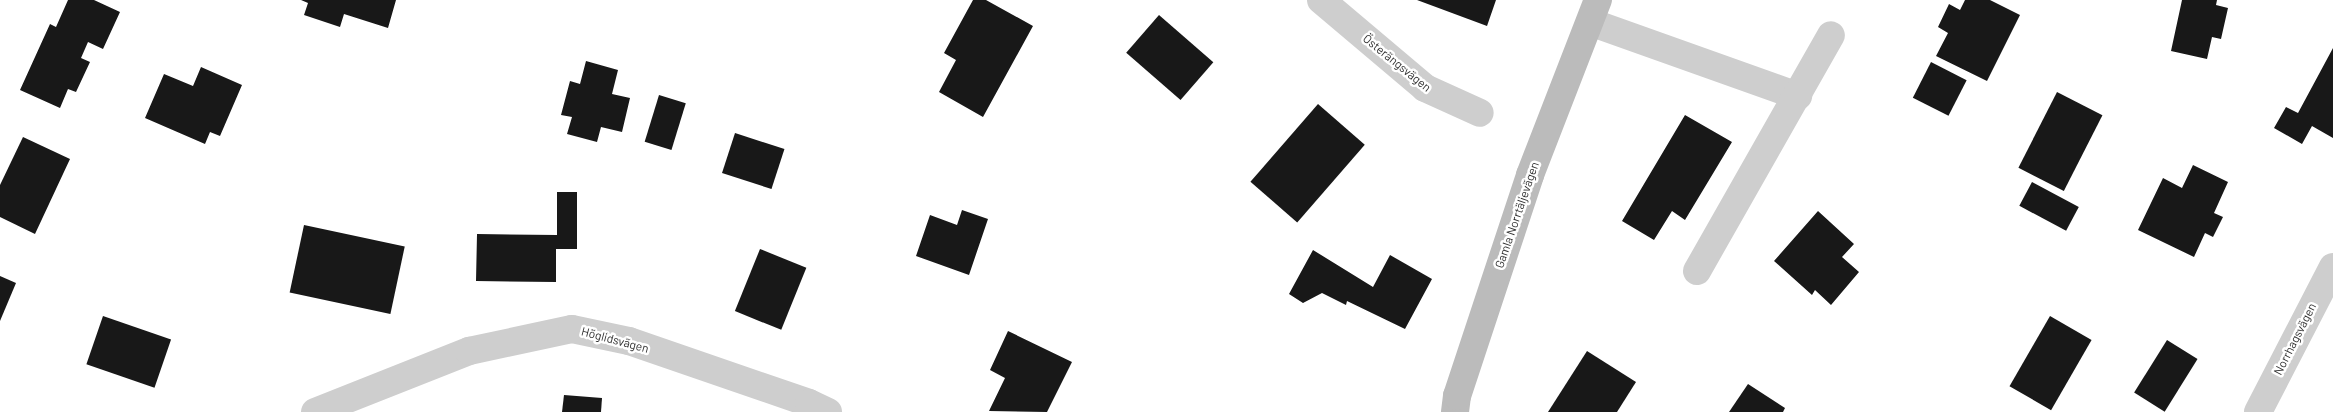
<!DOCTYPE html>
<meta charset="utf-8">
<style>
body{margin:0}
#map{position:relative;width:2333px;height:412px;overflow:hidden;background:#fff;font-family:Barlow,sans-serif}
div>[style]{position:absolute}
.building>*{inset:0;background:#181818;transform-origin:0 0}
.street>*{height:28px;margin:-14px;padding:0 14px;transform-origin:14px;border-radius:14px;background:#cecece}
.secondary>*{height:28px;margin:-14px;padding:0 14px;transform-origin:14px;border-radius:14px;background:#bbb}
span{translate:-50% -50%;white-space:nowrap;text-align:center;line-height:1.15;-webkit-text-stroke:5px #fff;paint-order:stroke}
.street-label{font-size:12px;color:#313131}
</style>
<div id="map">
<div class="building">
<div style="clip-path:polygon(68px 0,94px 0,120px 12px,103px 49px,88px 42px,81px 58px,90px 62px,76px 92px,68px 89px,60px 108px,20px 90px,50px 24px,56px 27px)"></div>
<div style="clip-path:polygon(301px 0,396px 0,388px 28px,344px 14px,340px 27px,304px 15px,308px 3px)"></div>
<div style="clip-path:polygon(973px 0,986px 0,1033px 26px,983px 117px,939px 92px,956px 60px,944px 53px)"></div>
<div style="clip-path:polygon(1417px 0,1496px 0,1487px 26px)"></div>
<div style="clip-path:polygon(1965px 0,1990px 0,2020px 15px,1987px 81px,1936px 56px,1948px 33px,1938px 27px,1949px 4px,1960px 10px)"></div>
<div style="clip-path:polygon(2182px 0,2217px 0,2216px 5px,2228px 8px,2221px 39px,2212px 37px,2207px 59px,2171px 51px)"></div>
<div style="left:1159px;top:15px;width:72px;height:50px;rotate:41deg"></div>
<div style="clip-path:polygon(2333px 48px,2333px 138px,2312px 126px,2302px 144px,2274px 128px,2286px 107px,2298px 113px)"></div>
<div style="clip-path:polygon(586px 61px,618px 70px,612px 94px,630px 98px,622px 132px,601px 127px,597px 142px,567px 134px,572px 117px,561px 115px,570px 81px,580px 84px)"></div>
<div style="left:1931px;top:62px;width:40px;height:40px;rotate:27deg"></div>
<div style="clip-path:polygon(201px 67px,242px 85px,220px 136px,210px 132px,205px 144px,145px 118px,164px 74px,193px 86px)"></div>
<div style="left:2057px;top:92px;width:51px;height:85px;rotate:27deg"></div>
<div style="left:659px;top:95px;width:28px;height:49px;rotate:17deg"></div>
<div style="left:1318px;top:104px;width:62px;height:103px;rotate:41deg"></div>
<div style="clip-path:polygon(1685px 115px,1732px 142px,1685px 220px,1672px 211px,1654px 240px,1622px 221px)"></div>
<div style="left:735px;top:133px;width:52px;height:42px;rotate:18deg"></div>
<div style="clip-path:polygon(23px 137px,70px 159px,35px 234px,0 217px,0 185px)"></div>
<div style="clip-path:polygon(2193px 165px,2228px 182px,2214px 213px,2223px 217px,2213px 237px,2205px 233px,2194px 257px,2138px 230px,2163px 178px,2182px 188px)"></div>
<div style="left:2032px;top:182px;width:53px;height:27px;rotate:28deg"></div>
<div style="clip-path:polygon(557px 192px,577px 192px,577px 249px,556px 249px,556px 282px,476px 281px,477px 234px,557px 235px)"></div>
<div style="clip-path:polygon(962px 210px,988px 219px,969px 275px,916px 256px,930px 215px,957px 225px)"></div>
<div style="clip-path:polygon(1818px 211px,1854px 244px,1842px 257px,1859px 272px,1831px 305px,1815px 290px,1812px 295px,1774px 261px)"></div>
<div style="left:304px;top:225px;width:103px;height:69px;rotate:12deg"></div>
<div style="left:760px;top:249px;width:50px;height:67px;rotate:22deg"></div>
<div style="clip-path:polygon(1313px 250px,1373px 287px,1390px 255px,1432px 279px,1405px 329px,1347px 301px,1346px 305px,1322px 293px,1303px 303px,1289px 294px)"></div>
<div style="clip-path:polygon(0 276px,16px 283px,0 321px)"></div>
<div style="left:103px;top:316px;width:72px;height:51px;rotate:19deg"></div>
<div style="left:2050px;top:316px;width:48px;height:81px;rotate:30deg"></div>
<div style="clip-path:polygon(1008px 331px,1072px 362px,1047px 412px,989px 411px,1005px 378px,990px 370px)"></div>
<div style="left:2167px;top:340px;width:36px;height:62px;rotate:32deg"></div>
<div style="clip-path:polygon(1587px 351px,1636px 382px,1617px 412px,1548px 412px)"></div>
<div style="clip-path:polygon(1748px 384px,1785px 408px,1783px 412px,1729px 412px)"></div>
<div style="clip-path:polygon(564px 395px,602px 398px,601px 412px,562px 412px)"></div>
</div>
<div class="street">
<div style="left:1321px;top:0;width:136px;rotate:40.2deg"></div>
<div style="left:1425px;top:88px;width:60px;rotate:24.4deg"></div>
<div style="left:1590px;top:22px;width:221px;rotate:19.6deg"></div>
<div style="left:1697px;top:271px;width:271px;rotate:-60.4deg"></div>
<div style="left:315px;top:412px;width:166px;rotate:-21.6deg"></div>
<div style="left:469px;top:351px;width:105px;rotate:-12.1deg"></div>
<div style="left:572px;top:329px;width:58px;rotate:11.9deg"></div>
<div style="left:629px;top:341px;width:190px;rotate:19deg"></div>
<div style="left:809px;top:403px;width:21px;rotate:25deg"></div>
<div style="left:2258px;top:412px;width:163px;rotate:-62.7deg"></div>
</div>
<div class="secondary">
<div style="left:1455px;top:412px;width:16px;rotate:-83deg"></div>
<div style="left:1457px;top:396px;width:233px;rotate:-71.7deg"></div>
<div style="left:1530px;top:175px;width:188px;rotate:-68.8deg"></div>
</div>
<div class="street-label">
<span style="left:1397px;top:63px;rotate:39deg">Österängsvägen</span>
<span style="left:1517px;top:215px;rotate:-71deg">Gamla Norrtäljevägen</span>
<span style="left:2295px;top:339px;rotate:-63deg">Norrhagsvägen</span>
<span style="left:615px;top:340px;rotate:15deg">Höglidsvägen</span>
</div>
</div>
